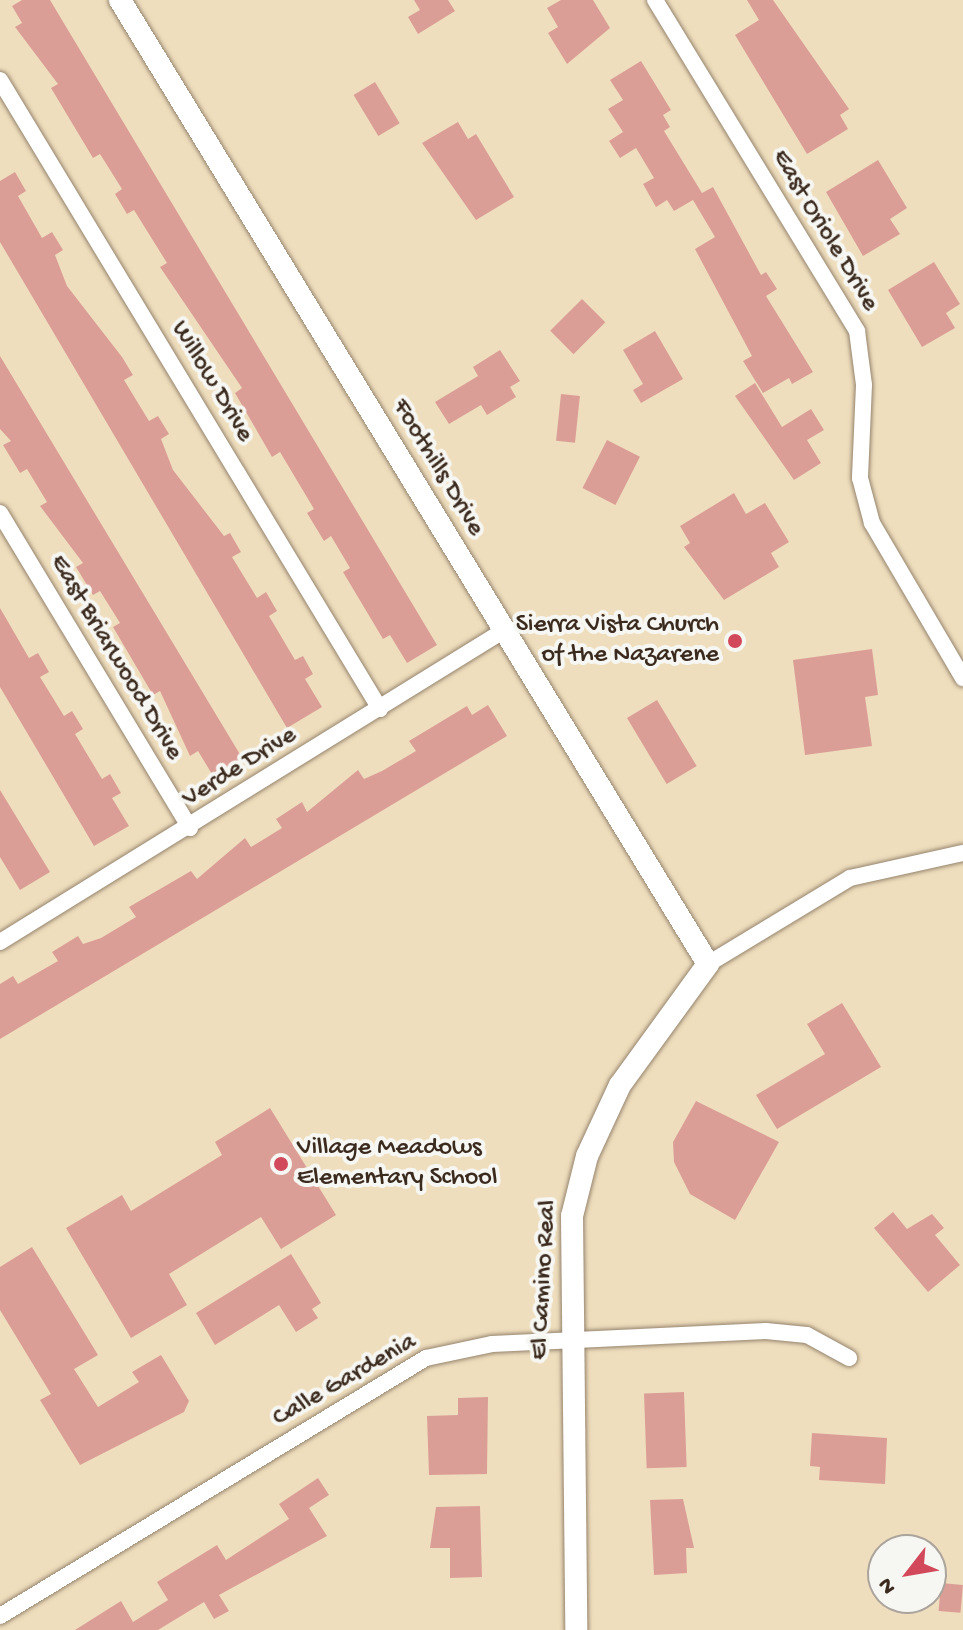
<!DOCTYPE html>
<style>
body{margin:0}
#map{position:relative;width:963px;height:1630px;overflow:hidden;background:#efdebd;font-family:"Gochi Hand",sans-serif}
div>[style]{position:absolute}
.building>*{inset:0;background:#db9e97;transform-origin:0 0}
.roads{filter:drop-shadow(0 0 2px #95846e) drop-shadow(0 0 2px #95846e)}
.street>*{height:16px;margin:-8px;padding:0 8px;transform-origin:8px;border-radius:8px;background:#fff}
.secondary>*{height:22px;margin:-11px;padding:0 11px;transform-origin:11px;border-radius:11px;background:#fff}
.dots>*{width:22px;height:22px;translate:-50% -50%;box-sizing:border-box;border:4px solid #f6f6f2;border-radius:50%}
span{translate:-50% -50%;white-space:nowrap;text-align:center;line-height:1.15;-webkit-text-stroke:8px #f6f6f2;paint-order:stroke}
.street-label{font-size:26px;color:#3b2a1e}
.poi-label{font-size:26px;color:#3b2a1e}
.right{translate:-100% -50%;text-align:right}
.left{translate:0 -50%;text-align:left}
.north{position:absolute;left:867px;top:1534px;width:80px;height:80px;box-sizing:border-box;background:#f6f6f2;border:2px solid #aba49d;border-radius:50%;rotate:239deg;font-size:22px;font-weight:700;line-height:32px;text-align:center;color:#3b2a1e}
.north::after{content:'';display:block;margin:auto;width:28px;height:36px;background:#d1495b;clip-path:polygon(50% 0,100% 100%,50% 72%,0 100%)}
</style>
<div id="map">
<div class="building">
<div style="clip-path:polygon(22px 0,50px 0,437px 645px,407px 663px,390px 635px,383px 639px,343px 572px,350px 568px,331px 536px,324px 541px,307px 513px,314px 509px,280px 452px,272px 457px,235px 393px,242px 388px,160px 267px,167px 263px,134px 210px,127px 214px,115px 194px,122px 189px,100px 154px,93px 158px,51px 88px,58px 84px,15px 27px,22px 23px,12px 6px)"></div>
<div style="clip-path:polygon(414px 0,448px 0,455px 11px,418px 34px,408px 17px,420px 10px)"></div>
<div style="clip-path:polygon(561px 0,593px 0,610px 28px,567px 64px,548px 33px,558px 27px,547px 8px)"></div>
<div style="clip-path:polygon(747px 0,773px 0,849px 109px,840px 115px,848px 129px,807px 154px,735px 35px,759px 20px)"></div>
<div style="clip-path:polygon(641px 61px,671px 110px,663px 115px,670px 127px,664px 131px,702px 193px,713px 187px,761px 275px,766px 272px,777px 289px,766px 296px,813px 372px,792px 384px,789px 378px,763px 393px,743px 361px,752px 356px,695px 249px,715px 237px,693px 200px,674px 211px,667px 200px,656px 207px,643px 184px,654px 178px,636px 148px,620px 158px,609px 141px,623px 132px,608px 109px,623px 100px,610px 80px)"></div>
<div style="left:375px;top:82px;width:48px;height:25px;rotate:59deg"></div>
<div style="clip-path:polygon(458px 122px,468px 139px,476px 134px,514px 197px,476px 220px,422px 143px)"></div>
<div style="clip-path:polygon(878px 160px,907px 208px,890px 219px,900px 234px,863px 256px,826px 192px)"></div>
<div style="clip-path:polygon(15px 172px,26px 191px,18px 196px,42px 238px,52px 232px,63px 250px,55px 255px,67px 286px,122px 357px,133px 375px,124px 380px,149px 421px,158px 416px,169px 434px,161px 439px,173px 470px,224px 536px,230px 533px,241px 552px,232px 557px,257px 598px,266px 592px,277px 611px,269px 616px,295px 660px,303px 656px,313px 674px,305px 679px,322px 707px,287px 728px,0 242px,0 181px)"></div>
<div style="clip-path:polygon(934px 262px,960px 304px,946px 313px,955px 328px,922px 347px,888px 290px)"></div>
<div style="left:582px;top:299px;width:33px;height:45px;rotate:45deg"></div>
<div style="clip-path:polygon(655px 331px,683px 379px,641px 403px,633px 390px,643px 384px,623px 350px)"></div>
<div style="clip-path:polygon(500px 350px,520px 381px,510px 387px,516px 397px,487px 415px,481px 405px,449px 424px,435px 402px,478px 376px,473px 367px)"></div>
<div style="clip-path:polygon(0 356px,244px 761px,215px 779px,198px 751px,190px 756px,160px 691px,153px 695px,113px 627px,120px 623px,100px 591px,93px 595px,76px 567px,83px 563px,40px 506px,47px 502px,27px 469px,20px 473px,3px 445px,11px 441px,0 429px)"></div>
<div style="clip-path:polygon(755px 383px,782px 427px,811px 409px,824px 430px,807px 440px,821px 463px,794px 480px,735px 396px)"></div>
<div style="left:561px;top:394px;width:19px;height:47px;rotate:6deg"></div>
<div style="left:607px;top:440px;width:37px;height:54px;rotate:27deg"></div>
<div style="clip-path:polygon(734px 493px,746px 514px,765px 503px,789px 542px,771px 553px,779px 567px,724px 600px,684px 547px,690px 543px,680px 526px)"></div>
<div style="clip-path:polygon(0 608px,29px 658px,38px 653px,49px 672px,40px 677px,64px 716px,72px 711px,83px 729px,75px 734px,102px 779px,110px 774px,121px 793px,112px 798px,129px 826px,94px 846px,0 687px)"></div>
<div style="clip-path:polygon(872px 649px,878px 695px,865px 697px,872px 746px,805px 755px,793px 660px)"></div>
<div style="left:657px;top:700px;width:77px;height:35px;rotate:59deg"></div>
<div style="clip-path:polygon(488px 705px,507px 736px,0 1039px,0 984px,13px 976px,18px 984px,58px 961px,52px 952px,78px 936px,83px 944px,101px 938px,136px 917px,129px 907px,191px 871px,197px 879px,245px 838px,251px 847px,282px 828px,276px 819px,302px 802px,307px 812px,358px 770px,364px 779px,382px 771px,416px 751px,409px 741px,467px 706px,472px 715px)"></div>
<div style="clip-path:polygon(0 790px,50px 872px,20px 890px,0 857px)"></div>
<div style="clip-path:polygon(842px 1003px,881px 1067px,777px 1129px,756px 1095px,825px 1054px,807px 1024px)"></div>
<div style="clip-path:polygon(696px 1101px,779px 1142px,735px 1220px,690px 1194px,674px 1162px,673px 1142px)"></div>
<div style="clip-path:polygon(270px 1108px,336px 1215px,281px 1249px,261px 1217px,169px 1274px,187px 1305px,131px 1338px,66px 1228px,122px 1195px,131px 1211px,222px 1155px,215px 1142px)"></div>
<div style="clip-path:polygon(893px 1212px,907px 1229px,932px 1214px,944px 1228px,935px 1235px,960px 1265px,928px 1292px,874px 1228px)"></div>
<div style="clip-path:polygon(32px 1247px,98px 1355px,74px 1369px,98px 1407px,139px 1382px,132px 1372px,161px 1355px,189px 1401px,184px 1412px,80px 1465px,40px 1400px,51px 1394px,0 1310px,0 1267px)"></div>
<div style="clip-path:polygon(291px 1254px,321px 1303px,312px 1309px,318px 1318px,296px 1332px,279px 1305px,215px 1345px,196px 1313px)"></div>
<div style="left:684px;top:1392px;width:75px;height:40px;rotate:88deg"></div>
<div style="clip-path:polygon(488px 1397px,487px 1474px,429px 1475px,427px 1416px,458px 1415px,458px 1398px)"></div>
<div style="clip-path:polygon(812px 1433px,887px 1438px,885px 1484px,819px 1480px,820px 1467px,810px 1466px)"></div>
<div style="clip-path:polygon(318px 1478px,329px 1495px,309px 1508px,327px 1536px,219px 1595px,229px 1611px,214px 1619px,204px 1602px,158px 1630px,75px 1630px,121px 1601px,133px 1622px,168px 1600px,157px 1582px,217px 1545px,226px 1560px,289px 1519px,279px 1504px)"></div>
<div style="clip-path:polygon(683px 1499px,694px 1548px,686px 1548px,687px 1573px,654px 1575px,650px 1500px)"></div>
<div style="clip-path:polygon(480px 1506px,482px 1577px,450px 1578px,450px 1548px,430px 1548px,436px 1507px)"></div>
<div style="left:941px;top:1583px;width:22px;height:28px;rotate:5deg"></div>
</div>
<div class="roads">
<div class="street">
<div style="left:655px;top:0;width:388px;rotate:58.6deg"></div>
<div style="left:857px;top:331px;width:54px;rotate:82.6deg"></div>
<div style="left:864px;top:385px;width:93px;rotate:92.5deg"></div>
<div style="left:860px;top:478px;width:47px;rotate:75.1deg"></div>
<div style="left:872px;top:523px;width:180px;rotate:59.6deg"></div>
<div style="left:0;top:80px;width:735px;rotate:58.86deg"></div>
<div style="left:0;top:513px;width:368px;rotate:58.9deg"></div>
<div style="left:0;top:942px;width:591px;rotate:-31.73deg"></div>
<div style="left:708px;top:964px;width:166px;rotate:-31.2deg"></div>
<div style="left:850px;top:878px;width:116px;rotate:-12.5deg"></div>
<div style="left:0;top:1616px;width:498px;rotate:-31.2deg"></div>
<div style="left:426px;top:1358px;width:67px;rotate:-12deg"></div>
<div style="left:492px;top:1344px;width:274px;rotate:-2.7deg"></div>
<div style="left:766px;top:1331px;width:41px;rotate:5.6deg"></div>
<div style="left:807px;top:1335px;width:48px;rotate:28.7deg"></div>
</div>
<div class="secondary">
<div style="left:120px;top:0;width:1129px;rotate:58.62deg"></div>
<div style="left:708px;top:964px;width:150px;rotate:126deg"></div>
<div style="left:620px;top:1085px;width:78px;rotate:114.9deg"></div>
<div style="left:587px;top:1156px;width:62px;rotate:104deg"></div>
<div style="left:572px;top:1216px;width:414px;rotate:89.4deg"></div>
</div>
</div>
<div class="dots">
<div style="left:735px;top:641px;background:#d1495b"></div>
<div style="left:281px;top:1164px;background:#d1495b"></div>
</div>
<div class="street-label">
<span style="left:824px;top:231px;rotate:59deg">East Oriole Drive</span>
<span style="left:211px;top:382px;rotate:59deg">Willow Drive</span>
<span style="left:437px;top:468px;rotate:59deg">Foothills Drive</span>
<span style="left:115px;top:658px;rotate:59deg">East Briarwood Drive</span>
<span style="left:240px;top:768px;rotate:-32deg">Verde Drive</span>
<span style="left:545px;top:1280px;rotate:-87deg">El Camino Real</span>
<span style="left:345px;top:1381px;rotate:-30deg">Calle Gardenia</span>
</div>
<div class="poi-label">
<span class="right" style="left:719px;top:641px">Sierra Vista Church<br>of the Nazarene</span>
<span class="left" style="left:297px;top:1164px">Village Meadows<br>Elementary School</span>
</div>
<div class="north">N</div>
</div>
